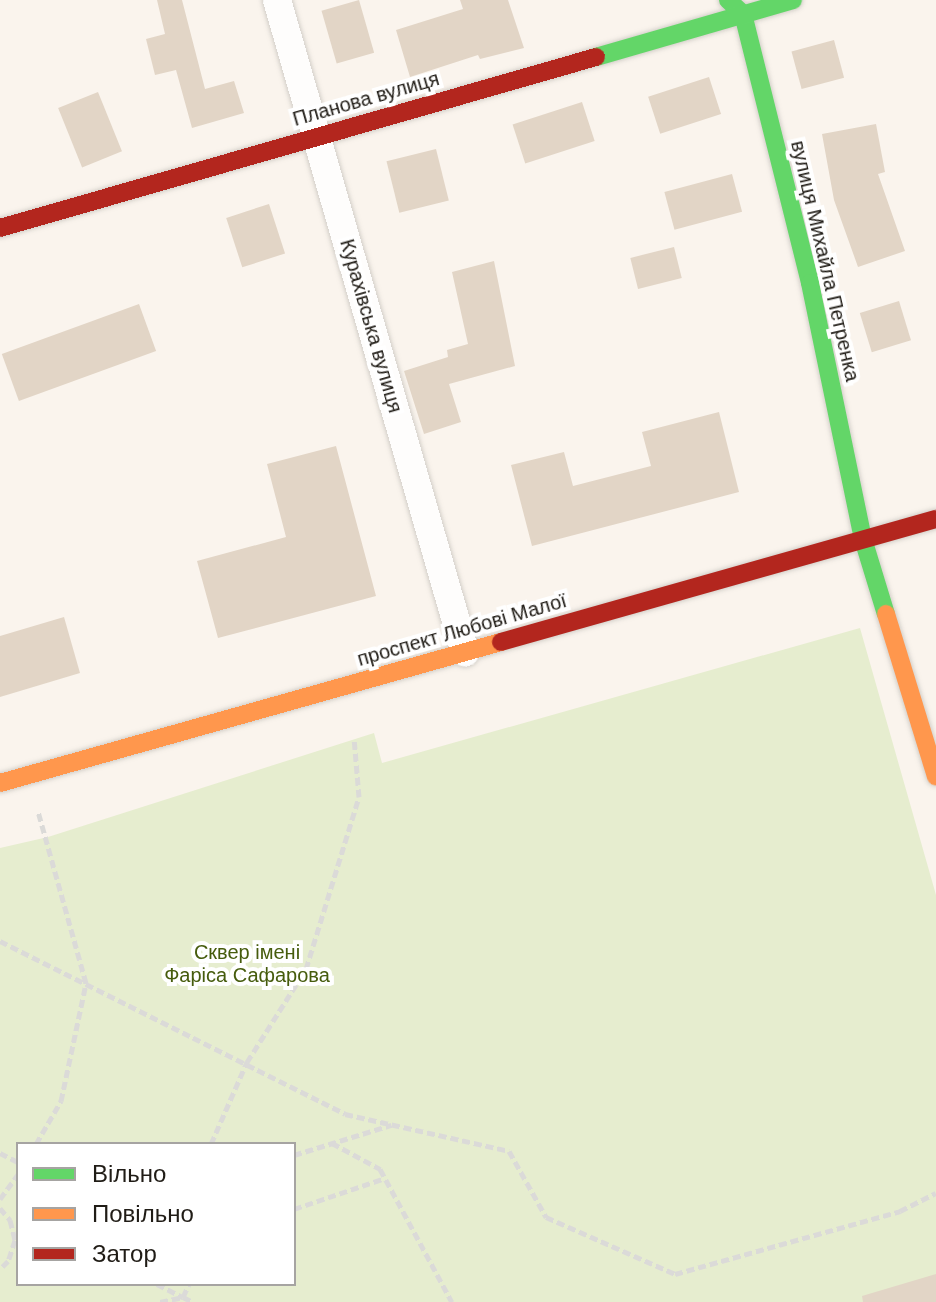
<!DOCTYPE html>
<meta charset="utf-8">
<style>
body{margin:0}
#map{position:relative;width:936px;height:1302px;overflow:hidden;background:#faf4ed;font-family:Helvetica,sans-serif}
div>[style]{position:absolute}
.green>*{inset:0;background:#e6edcf}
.building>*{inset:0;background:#e2d5c6;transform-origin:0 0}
.path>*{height:5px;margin-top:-2.5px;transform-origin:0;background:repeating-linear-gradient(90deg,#dbdad8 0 8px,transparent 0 12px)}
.roads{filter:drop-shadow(0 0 2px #d4d0ca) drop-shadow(0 0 2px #d4d0ca)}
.street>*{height:28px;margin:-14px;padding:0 14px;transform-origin:14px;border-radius:14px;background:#fefdfc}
.fast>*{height:18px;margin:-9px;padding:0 9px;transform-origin:9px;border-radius:9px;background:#63d668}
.slow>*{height:18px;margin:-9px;padding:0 9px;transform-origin:9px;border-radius:9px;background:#ff974d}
.jam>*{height:18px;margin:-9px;padding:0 9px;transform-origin:9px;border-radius:9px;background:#b3261e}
span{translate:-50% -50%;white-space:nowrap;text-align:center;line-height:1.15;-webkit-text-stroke:8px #fff;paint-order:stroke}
.street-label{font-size:20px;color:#201c16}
.park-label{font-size:20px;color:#465c0d}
.legend{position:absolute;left:16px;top:1142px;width:280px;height:144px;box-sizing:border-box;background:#fff;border:2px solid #a6a4a2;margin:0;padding:10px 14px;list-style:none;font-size:24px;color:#201c16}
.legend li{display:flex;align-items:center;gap:16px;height:40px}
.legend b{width:40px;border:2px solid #a6a4a2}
</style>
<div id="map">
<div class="green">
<div style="clip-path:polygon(evenodd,860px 628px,936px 895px,936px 1302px,0 1302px,0 848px,48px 837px,374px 733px,382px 763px,860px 628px,18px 1144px,294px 1144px,294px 1284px,18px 1284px,18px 1144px)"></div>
</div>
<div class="building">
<div style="clip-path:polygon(157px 0,182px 0,205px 89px,234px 81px,244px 113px,192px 128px,176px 70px,155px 75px,146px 39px,165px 34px)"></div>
<div style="left:359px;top:0;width:55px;height:39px;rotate:74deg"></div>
<div style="clip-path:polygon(460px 0,508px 0,524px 48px,480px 59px,478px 55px,410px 77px,396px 30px,463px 9px)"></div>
<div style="left:834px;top:40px;width:39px;height:44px;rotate:75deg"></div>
<div style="left:709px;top:77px;width:39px;height:64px;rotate:72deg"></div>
<div style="left:98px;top:92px;width:64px;height:43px;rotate:68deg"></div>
<div style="left:582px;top:102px;width:41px;height:73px;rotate:72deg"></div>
<div style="clip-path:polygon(876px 124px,885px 172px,878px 174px,905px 251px,858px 267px,834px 200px,822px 134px)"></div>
<div style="left:436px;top:149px;width:53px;height:51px;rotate:76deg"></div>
<div style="left:732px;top:174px;width:39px;height:70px;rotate:75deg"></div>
<div style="left:269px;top:204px;width:52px;height:45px;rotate:72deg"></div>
<div style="left:674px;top:247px;width:32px;height:45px;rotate:76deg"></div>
<div style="clip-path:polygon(494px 261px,515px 366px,449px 384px,461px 422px,424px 434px,404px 371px,448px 357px,447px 350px,468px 344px,452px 272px)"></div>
<div style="left:899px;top:301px;width:41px;height:41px;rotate:73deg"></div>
<div style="left:139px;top:304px;width:50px;height:146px;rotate:70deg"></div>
<div style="clip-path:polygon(719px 412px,739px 492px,532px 546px,511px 465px,564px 452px,573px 486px,651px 466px,642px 432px)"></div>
<div style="clip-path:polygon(336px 446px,376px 596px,218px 638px,197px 561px,286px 537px,267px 464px)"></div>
<div style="clip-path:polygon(64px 617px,80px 673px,0 697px,0 636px)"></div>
<div style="clip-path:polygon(936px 1274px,936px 1302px,863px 1302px,862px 1296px)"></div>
</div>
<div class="path">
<div style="left:0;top:941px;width:386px;rotate:26.6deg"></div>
<div style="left:345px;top:1114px;width:168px;rotate:12.7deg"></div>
<div style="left:509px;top:1151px;width:76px;rotate:60.7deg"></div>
<div style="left:546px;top:1217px;width:141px;rotate:23.8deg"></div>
<div style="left:675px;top:1274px;width:234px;rotate:-15.6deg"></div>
<div style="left:900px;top:1211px;width:40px;rotate:-26.6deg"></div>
<div style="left:332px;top:1143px;width:55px;rotate:28.4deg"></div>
<div style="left:380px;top:1169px;width:151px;rotate:61.6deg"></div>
<div style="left:36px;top:1144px;width:50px;rotate:-59.8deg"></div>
<div style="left:61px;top:1101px;width:121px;rotate:-78deg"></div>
<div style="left:86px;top:983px;width:179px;rotate:-105.6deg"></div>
<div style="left:211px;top:1144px;width:90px;rotate:-66.3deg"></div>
<div style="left:247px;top:1062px;width:110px;rotate:-57.6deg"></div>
<div style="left:306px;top:969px;width:180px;rotate:-72.9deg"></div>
<div style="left:359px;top:797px;width:59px;rotate:-94.8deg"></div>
<div style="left:0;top:1153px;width:20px;rotate:27deg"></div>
<div style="left:294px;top:1155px;width:102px;rotate:-17.2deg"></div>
<div style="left:0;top:1199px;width:31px;rotate:-54deg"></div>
<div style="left:0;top:1208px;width:16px;rotate:50deg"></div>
<div style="left:10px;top:1220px;width:21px;rotate:76deg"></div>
<div style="left:15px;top:1240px;width:22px;rotate:108deg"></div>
<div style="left:8px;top:1261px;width:11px;rotate:135deg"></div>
<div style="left:294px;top:1209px;width:96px;rotate:-18.8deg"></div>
<div style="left:157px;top:1284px;width:29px;rotate:27deg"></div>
<div style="left:183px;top:1297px;width:14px;rotate:-65deg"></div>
<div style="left:160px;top:1302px;width:24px;rotate:-12deg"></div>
<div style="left:183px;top:1297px;width:11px;rotate:27deg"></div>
</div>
<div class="roads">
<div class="street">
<div style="left:277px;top:0;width:679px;rotate:73.92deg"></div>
</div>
<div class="fast">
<div style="left:728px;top:0;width:21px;rotate:43deg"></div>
<div style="left:743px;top:14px;width:277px;rotate:76deg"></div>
<div style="left:810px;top:283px;width:261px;rotate:78.3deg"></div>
<div style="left:863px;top:539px;width:78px;rotate:73deg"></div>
<div style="left:596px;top:57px;width:205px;rotate:-16.1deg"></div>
</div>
<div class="slow">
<div style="left:886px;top:614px;width:170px;rotate:72.9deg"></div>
<div style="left:0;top:783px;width:520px;rotate:-15.72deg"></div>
</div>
<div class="jam">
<div style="left:0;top:228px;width:620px;rotate:-16.01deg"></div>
<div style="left:501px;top:642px;width:452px;rotate:-15.8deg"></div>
</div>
</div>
<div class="street-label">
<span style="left:366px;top:99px;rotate:-16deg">Планова вулиця</span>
<span style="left:825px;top:261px;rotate:77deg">вулиця Михайла Петренка</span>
<span style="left:371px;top:326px;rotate:74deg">Курахівська вулиця</span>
<span style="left:462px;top:630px;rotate:-16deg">проспект Любові Малої</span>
</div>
<div class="park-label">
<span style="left:247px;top:964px">Сквер імені<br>Фаріса Сафарова</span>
</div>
<ul class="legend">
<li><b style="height:10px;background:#63d668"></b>Вільно</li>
<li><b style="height:10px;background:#ff974d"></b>Повільно</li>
<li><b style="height:10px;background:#b3261e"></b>Затор</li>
</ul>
</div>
